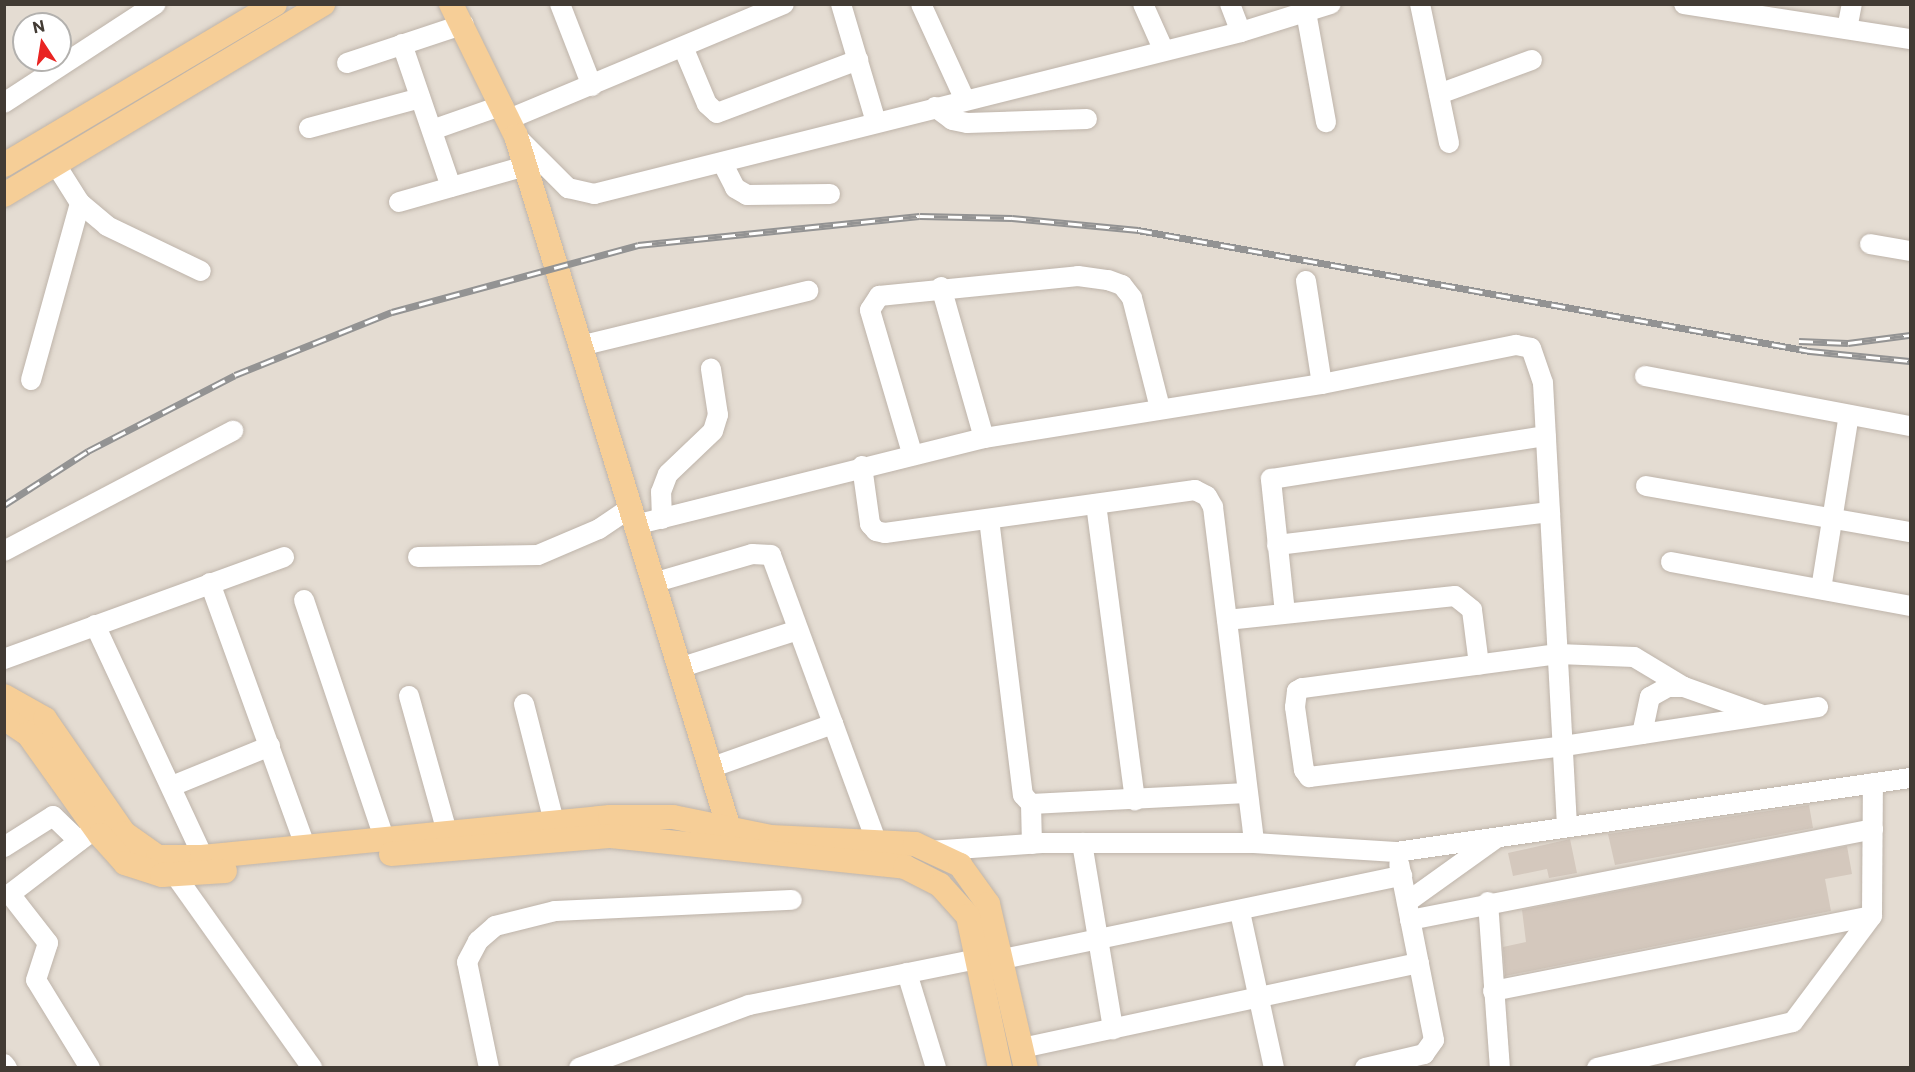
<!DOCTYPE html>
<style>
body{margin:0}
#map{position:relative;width:1915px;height:1072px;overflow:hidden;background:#f0ebe4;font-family:Commissioner,sans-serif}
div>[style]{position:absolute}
.residential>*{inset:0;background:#e4dcd2}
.building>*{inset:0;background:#d4c8bd}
.roads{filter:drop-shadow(0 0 2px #beb4aa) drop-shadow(0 0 2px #beb4aa)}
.minor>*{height:20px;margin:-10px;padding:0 10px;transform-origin:10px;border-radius:10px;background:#fff}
.major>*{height:24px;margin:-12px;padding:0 12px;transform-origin:12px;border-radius:12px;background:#f6ce97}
.rail>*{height:7px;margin-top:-3.5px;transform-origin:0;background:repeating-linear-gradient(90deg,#fff 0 14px,#939393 0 28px);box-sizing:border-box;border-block:2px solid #939393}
span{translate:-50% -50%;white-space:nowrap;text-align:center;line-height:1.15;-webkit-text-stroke:4.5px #fff;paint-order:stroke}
.frame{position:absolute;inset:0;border:6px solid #423b34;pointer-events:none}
.north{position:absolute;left:12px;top:12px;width:60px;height:60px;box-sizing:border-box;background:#fff;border:2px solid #b3b1ae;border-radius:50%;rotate:348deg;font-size:16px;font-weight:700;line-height:24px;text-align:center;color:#423b34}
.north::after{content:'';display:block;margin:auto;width:21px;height:27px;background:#e92422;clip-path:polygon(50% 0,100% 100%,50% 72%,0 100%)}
</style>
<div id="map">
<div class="residential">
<div style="clip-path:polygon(evenodd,5px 5px,1910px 5px,1910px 1067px,5px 1067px,5px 5px,24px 24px,60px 24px,60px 60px,24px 60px,24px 24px)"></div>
</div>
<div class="building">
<div style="clip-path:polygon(1809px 805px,1813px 828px,1615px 865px,1608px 834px)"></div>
<div style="clip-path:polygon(1570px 839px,1577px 873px,1549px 878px,1547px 869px,1513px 876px,1508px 853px)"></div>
<div style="clip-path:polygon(1847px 846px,1852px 874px,1825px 879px,1831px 911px,1505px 976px,1503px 947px,1526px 942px,1522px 910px)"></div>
</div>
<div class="roads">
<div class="minor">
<div style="left:560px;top:4px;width:88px;rotate:68.7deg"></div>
<div style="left:841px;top:4px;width:123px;rotate:73.5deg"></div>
<div style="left:921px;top:4px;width:106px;rotate:65.4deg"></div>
<div style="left:1143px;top:4px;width:51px;rotate:65.9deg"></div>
<div style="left:1230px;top:4px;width:30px;rotate:69deg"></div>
<div style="left:1420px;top:4px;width:142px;rotate:78.2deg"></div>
<div style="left:1684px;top:4px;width:229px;rotate:8.8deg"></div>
<div style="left:1306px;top:12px;width:112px;rotate:79.7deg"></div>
<div style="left:1847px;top:29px;width:25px;rotate:-79deg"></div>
<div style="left:402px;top:44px;width:151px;rotate:71.1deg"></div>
<div style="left:683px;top:47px;width:62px;rotate:67.2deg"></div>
<div style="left:707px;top:104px;width:13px;rotate:42deg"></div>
<div style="left:717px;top:113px;width:151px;rotate:-20.6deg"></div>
<div style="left:347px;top:63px;width:123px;rotate:-18.4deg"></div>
<div style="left:1439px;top:94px;width:99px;rotate:-20.1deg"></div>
<div style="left:4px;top:103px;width:181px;rotate:-33.1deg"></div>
<div style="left:935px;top:107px;width:21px;rotate:37deg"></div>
<div style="left:952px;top:120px;width:15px;rotate:11deg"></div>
<div style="left:967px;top:123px;width:120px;rotate:-1.9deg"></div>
<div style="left:509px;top:119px;width:298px;rotate:-22.7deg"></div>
<div style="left:309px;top:128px;width:115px;rotate:-15.1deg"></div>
<div style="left:432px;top:130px;width:75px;rotate:-19.4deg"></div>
<div style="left:516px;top:136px;width:74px;rotate:45deg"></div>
<div style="left:568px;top:188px;width:27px;rotate:13deg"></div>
<div style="left:594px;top:194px;width:667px;rotate:-14.06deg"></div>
<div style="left:1241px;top:32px;width:94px;rotate:-17.3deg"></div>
<div style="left:723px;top:164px;width:27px;rotate:63deg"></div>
<div style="left:735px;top:188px;width:14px;rotate:30deg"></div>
<div style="left:747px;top:195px;width:83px;rotate:-0.7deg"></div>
<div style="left:56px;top:165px;width:45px;rotate:57.7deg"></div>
<div style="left:80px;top:203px;width:35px;rotate:40deg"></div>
<div style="left:107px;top:226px;width:104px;rotate:25.6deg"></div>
<div style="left:399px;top:202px;width:131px;rotate:-15.9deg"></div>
<div style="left:1870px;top:244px;width:41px;rotate:9.9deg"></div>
<div style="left:1306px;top:281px;width:104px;rotate:81.2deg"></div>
<div style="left:941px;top:287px;width:157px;rotate:74.1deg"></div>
<div style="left:580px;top:346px;width:235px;rotate:-13.6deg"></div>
<div style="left:1645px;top:376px;width:270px;rotate:10.7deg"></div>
<div style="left:31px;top:380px;width:184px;rotate:-74.5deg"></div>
<div style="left:912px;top:453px;width:149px;rotate:-106.4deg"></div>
<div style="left:870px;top:310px;width:17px;rotate:-57deg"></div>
<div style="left:879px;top:296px;width:200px;rotate:-5.7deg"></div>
<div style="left:1078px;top:276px;width:30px;rotate:8deg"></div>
<div style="left:1108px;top:280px;width:15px;rotate:20deg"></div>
<div style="left:1122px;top:285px;width:16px;rotate:52deg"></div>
<div style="left:1132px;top:298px;width:114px;rotate:75.7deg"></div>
<div style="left:862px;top:466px;width:59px;rotate:82.1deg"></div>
<div style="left:870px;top:524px;width:9px;rotate:49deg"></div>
<div style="left:876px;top:531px;width:9px;rotate:13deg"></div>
<div style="left:885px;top:533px;width:313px;rotate:-7.9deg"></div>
<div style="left:1195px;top:490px;width:13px;rotate:27deg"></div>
<div style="left:1207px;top:496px;width:13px;rotate:61deg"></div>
<div style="left:1213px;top:507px;width:338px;rotate:83deg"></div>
<div style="left:1646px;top:486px;width:268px;rotate:9.9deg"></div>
<div style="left:1096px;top:504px;width:299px;rotate:82.5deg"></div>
<div style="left:662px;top:519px;width:27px;rotate:-92deg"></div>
<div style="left:661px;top:492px;width:19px;rotate:-69deg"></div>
<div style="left:668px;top:474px;width:62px;rotate:-43.7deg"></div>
<div style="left:713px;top:431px;width:17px;rotate:-73deg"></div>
<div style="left:718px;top:415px;width:47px;rotate:-98.7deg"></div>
<div style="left:989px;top:519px;width:278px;rotate:83deg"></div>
<div style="left:1023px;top:795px;width:12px;rotate:48deg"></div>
<div style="left:1031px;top:804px;width:216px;rotate:-2.9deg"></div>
<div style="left:635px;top:525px;width:360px;rotate:-14deg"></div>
<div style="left:984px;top:438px;width:342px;rotate:-9.1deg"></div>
<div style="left:1322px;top:384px;width:198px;rotate:-11.4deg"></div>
<div style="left:1516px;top:345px;width:15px;rotate:11deg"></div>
<div style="left:1531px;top:348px;width:37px;rotate:71deg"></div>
<div style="left:1543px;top:383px;width:444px;rotate:86.9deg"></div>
<div style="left:1277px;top:545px;width:275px;rotate:-6.9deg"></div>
<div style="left:4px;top:551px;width:259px;rotate:-27.7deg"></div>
<div style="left:418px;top:557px;width:120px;rotate:-1deg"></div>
<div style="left:538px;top:555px;width:66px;rotate:-23.1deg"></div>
<div style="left:599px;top:529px;width:37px;rotate:-34deg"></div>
<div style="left:1671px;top:562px;width:243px;rotate:10.4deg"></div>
<div style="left:210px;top:583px;width:280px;rotate:70.1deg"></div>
<div style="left:653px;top:583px;width:103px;rotate:-16.3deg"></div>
<div style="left:752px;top:554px;width:19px;rotate:3deg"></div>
<div style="left:771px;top:555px;width:304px;rotate:69.8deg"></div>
<div style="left:1821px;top:589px;width:176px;rotate:-80.9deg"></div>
<div style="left:304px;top:600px;width:251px;rotate:71.4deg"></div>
<div style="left:1285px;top:613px;width:135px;rotate:-96deg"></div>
<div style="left:1271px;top:479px;width:278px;rotate:-8.9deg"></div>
<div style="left:1227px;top:620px;width:229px;rotate:-6deg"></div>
<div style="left:1455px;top:596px;width:22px;rotate:39deg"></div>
<div style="left:1472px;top:610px;width:55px;rotate:82.7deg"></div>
<div style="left:95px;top:625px;width:267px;rotate:65deg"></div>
<div style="left:4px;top:659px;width:298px;rotate:-20deg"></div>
<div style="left:679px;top:668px;width:125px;rotate:-17.7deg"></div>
<div style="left:1684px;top:687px;width:58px;rotate:-149deg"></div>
<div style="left:1634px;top:657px;width:76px;rotate:-177.7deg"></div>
<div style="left:1558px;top:654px;width:258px;rotate:172.4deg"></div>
<div style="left:1302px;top:688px;width:6px;rotate:149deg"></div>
<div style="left:1297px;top:691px;width:16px;rotate:97deg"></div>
<div style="left:1295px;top:707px;width:64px;rotate:81.9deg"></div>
<div style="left:1304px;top:770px;width:9px;rotate:54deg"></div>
<div style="left:1309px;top:777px;width:257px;rotate:-6.9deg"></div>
<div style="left:1564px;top:746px;width:257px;rotate:-8.7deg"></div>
<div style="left:409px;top:696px;width:141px;rotate:74.4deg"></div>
<div style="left:524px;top:704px;width:122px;rotate:75.7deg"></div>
<div style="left:1642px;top:734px;width:38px;rotate:-78deg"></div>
<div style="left:1650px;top:697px;width:21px;rotate:-29deg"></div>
<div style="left:1668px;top:687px;width:16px"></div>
<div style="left:1684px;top:687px;width:81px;rotate:19.6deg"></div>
<div style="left:710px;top:768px;width:131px;rotate:-19.7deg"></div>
<div style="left:172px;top:786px;width:106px;rotate:-22.2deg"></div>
<div style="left:1031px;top:804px;width:40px;rotate:88.6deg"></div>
<div style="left:1082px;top:843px;width:189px;rotate:80.5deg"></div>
<div style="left:4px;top:847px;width:58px;rotate:-32.3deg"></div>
<div style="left:53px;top:816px;width:36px;rotate:44deg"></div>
<div style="left:929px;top:851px;width:113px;rotate:-4deg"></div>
<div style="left:1042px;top:843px;width:212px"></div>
<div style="left:1254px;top:843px;width:142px;rotate:3.6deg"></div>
<div style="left:1396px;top:852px;width:519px;rotate:-8.19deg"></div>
<div style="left:168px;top:865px;width:249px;rotate:54.6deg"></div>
<div style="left:1407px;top:902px;width:108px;rotate:-35.6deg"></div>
<div style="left:1488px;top:902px;width:166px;rotate:85.9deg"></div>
<div style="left:1240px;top:912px;width:160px;rotate:77.7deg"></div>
<div style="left:1410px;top:920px;width:472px;rotate:-11.1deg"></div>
<div style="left:1003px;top:959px;width:408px;rotate:-11.8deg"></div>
<div style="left:907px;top:973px;width:99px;rotate:73deg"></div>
<div style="left:1493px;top:991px;width:386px;rotate:-11.2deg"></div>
<div style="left:1022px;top:1048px;width:406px;rotate:-12.1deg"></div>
<div style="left:4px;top:1064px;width:5px;rotate:53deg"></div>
<div style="left:90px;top:1068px;width:103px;rotate:-121.5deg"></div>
<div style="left:36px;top:980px;width:39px;rotate:-72deg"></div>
<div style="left:48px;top:943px;width:62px;rotate:-127.8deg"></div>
<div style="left:10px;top:894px;width:107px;rotate:-37.4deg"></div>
<div style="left:489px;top:1068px;width:108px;rotate:-101.7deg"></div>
<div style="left:467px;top:962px;width:24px;rotate:-62deg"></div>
<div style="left:478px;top:941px;width:23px;rotate:-41deg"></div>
<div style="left:495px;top:926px;width:62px;rotate:-14deg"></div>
<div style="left:555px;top:911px;width:237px;rotate:-2.7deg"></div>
<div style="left:579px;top:1068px;width:181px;rotate:-20.3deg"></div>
<div style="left:749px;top:1005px;width:233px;rotate:-11.4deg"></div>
<div style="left:1365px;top:1068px;width:61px;rotate:-13.3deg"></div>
<div style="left:1424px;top:1054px;width:17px;rotate:-54deg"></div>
<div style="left:1434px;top:1040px;width:179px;rotate:-101.2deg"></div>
<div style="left:1597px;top:1068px;width:201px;rotate:-13.2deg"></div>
<div style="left:1793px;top:1022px;width:132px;rotate:-53.3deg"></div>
<div style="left:1872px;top:916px;width:133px;rotate:-89.6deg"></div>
</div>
<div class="major">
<div style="left:451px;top:4px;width:147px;rotate:63.8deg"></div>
<div style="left:516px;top:136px;width:734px;rotate:72.9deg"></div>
<div style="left:4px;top:165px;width:315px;rotate:-30.7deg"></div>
<div style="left:4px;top:195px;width:372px;rotate:-30.9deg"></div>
<div style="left:4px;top:696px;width:47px;rotate:29.3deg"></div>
<div style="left:45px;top:719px;width:139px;rotate:55.3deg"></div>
<div style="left:124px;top:833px;width:42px;rotate:35.2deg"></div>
<div style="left:158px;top:857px;width:44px"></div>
<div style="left:202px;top:857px;width:410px;rotate:-5.6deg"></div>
<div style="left:610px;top:817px;width:63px"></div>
<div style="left:673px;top:817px;width:100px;rotate:11.5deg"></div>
<div style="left:771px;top:837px;width:144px;rotate:2.8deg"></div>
<div style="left:915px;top:844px;width:50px;rotate:25deg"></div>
<div style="left:960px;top:865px;width:48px;rotate:54.3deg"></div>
<div style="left:988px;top:904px;width:168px;rotate:77deg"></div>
<div style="left:4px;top:718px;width:29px;rotate:34deg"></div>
<div style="left:28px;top:734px;width:124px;rotate:54.5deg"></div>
<div style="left:100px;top:835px;width:38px;rotate:48deg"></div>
<div style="left:125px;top:863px;width:39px;rotate:18deg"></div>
<div style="left:162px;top:875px;width:63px;rotate:-3.6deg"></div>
<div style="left:391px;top:854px;width:221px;rotate:-4.7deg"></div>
<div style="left:611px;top:836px;width:296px;rotate:6deg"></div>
<div style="left:905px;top:867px;width:39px;rotate:27deg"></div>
<div style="left:940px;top:885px;width:42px;rotate:47.9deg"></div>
<div style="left:968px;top:916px;width:155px;rotate:78.1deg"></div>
</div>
</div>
<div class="rail">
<div style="left:1799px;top:341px;width:49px;rotate:2.3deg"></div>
<div style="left:1848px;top:343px;width:63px;rotate:-7.4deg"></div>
<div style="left:4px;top:505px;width:100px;rotate:-32.7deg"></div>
<div style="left:88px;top:451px;width:165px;rotate:-27.3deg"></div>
<div style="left:235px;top:375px;width:169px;rotate:-21.9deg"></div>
<div style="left:392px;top:312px;width:255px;rotate:-15.2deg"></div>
<div style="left:638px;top:245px;width:283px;rotate:-5.9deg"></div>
<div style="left:920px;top:216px;width:92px;rotate:1.2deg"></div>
<div style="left:1012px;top:218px;width:127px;rotate:5.4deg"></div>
<div style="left:1138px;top:230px;width:683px;rotate:10.21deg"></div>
<div style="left:1810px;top:351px;width:100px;rotate:5.7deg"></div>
</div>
<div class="frame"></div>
<div class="north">N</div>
</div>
